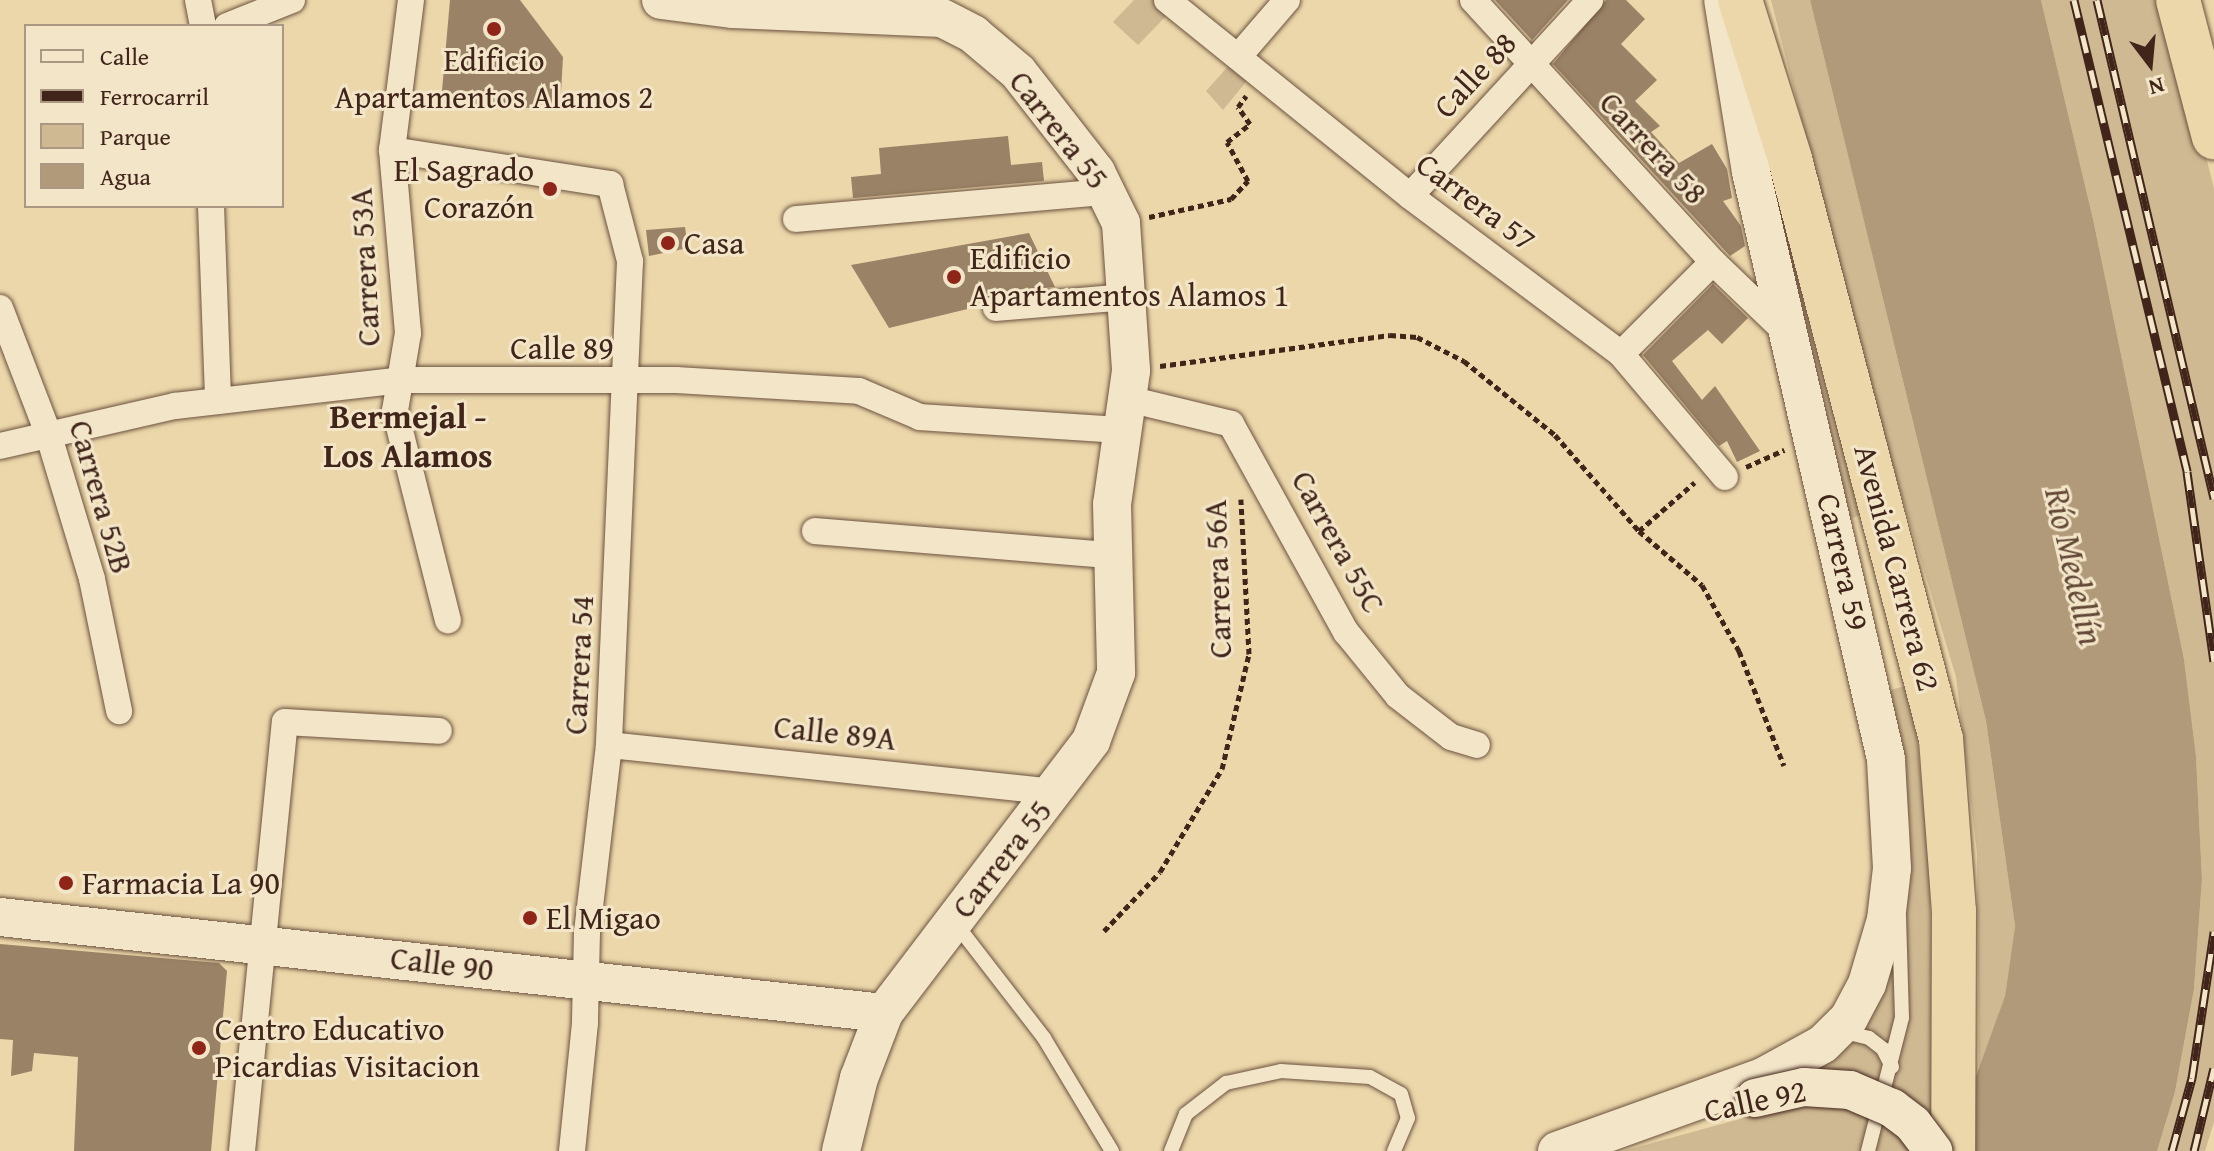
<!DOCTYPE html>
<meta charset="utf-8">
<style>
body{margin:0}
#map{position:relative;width:2214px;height:1151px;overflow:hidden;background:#ebd7aa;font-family:"Gentium Book Plus",serif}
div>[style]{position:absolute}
.green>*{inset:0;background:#ceb992}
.water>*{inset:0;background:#b19a79}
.building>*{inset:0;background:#998265}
.path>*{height:5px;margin-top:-2.5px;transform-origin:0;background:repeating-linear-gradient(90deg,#41251b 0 6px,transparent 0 10px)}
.roads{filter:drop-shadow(0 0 2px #6c523f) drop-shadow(0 0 2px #6c523f)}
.lane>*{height:14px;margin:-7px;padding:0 7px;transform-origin:7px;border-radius:7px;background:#f2e5c8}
.street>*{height:26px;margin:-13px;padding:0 13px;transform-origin:13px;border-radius:13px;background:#f2e5c8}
.secondary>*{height:38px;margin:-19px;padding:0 19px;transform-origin:19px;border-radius:19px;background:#f2e5c8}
.highway>*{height:44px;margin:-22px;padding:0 22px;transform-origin:22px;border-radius:22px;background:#ebd7aa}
.rail>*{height:9px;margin-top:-4.5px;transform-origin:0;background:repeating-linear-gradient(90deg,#f2e5c8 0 18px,#41251b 0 36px);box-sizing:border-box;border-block:2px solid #41251b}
.bridges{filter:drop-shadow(0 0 2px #41251b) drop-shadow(0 0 2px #41251b)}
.secondary-bridge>*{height:38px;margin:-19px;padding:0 19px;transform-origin:19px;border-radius:19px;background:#f2e5c8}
.dots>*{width:22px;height:22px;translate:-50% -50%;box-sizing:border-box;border:4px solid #f2e5c8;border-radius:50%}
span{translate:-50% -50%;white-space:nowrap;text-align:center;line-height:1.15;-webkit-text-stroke:6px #f2e5c8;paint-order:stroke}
.poi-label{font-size:32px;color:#41251b}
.right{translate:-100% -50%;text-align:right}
.left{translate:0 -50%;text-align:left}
.street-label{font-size:32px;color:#41251b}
.neighbourhood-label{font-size:34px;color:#41251b;font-weight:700}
.water-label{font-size:34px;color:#634837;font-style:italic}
.legend{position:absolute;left:24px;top:24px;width:260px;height:184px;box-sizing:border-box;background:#f2e5c8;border:2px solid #ab9883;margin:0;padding:10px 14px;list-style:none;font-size:24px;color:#41251b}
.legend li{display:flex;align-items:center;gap:16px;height:40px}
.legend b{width:40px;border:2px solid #ab9883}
.north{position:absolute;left:2110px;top:24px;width:80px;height:80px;-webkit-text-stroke:6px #f2e5c8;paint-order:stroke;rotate:164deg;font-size:22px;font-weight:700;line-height:32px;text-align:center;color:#41251b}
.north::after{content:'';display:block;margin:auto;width:28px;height:36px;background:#41251b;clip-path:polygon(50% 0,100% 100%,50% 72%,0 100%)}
</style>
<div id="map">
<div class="green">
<div style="clip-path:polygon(1134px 0,1154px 0,1169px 13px,1138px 45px,1113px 22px)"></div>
<div style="clip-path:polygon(1771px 0,1810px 0,1986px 721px,2015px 926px,2005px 996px,1979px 1072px,1977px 853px,1956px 677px,1878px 417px)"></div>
<div style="clip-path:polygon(2041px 0,2166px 0,2214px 188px,2214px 1122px,2205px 1151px,2157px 1151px,2175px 1092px,2194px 989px,2202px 879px,2196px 756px,2184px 659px,2093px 219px)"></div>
<div style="clip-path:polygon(1232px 62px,1250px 77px,1223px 110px,1206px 91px)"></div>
<div style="clip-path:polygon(1770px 137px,1866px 513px,1847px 520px,1755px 141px)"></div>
<div style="clip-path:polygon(1912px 684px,1930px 874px,1932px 1113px,1896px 1087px,1862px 1077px,1791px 1079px,1894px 959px,1910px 888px,1910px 826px,1887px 691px)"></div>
<div style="clip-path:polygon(1813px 1099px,1872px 1110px,1912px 1151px,1623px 1151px)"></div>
</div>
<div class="water">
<div style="clip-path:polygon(1810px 0,2041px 0,2093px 219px,2184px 659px,2196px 756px,2202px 879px,2194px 989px,2175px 1092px,2157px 1151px,1949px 1151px,2005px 996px,2015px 926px,1986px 721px)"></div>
</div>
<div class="building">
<div style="clip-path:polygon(450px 0,520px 0,563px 57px,560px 110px,441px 102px)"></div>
<div style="clip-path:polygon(1495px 0,1568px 0,1532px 40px)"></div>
<div style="clip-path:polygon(1606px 0,1626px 0,1645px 19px,1621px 44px,1657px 80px,1635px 101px,1660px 126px,1651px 132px,1679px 163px,1712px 144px,1727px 169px,1732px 198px,1723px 201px,1741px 226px,1745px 246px,1730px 256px,1553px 64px)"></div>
<div style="clip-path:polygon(1008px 136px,1011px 165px,1042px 162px,1044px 181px,853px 198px,851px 177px,881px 174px,879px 148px)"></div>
<div style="clip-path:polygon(685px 227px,688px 248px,649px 256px,646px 230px)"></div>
<div style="clip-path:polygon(1029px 233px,1055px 287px,994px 292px,980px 306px,889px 328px,851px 265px)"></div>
<div style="clip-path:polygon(1713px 284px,1748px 318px,1722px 344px,1708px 330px,1672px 361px,1702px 400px,1715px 386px,1760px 451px,1737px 462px,1727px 441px,1719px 446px,1643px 355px)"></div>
<div style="clip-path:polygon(0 944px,219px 963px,227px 971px,211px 1151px,74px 1151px,78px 1057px,34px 1053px,32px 1071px,11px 1076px,13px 1040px,0 1039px)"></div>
</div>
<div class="path">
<div style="left:1149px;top:217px;width:84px;rotate:-12.4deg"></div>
<div style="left:1231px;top:199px;width:25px;rotate:-47deg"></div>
<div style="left:1248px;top:181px;width:44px;rotate:-118.3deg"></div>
<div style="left:1227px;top:142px;width:29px;rotate:-38deg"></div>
<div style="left:1250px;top:124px;width:21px;rotate:-125deg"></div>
<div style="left:1238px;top:107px;width:14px;rotate:-54deg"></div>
<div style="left:1160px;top:366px;width:232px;rotate:-7.7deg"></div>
<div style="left:1390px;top:335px;width:27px;rotate:4deg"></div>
<div style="left:1417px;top:337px;width:53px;rotate:27.1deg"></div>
<div style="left:1464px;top:361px;width:117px;rotate:39.1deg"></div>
<div style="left:1555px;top:435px;width:128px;rotate:48.8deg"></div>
<div style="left:1639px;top:531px;width:83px;rotate:40.6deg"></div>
<div style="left:1702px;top:585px;width:76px;rotate:60.7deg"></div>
<div style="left:1739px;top:651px;width:123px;rotate:68.6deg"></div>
<div style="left:1746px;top:467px;width:42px;rotate:-24.1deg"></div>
<div style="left:1639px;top:531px;width:74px;rotate:-41.2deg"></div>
<div style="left:1104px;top:931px;width:81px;rotate:-46.5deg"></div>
<div style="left:1160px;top:872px;width:120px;rotate:-59deg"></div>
<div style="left:1222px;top:769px;width:118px;rotate:-76.8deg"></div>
<div style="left:1249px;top:654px;width:155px;rotate:-93deg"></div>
</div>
<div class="roads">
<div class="lane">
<div style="left:956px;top:924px;width:144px;rotate:52.3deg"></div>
<div style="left:1044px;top:1038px;width:132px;rotate:59deg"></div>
<div style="left:1841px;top:1031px;width:29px;rotate:14deg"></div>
<div style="left:1869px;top:1038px;width:18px;rotate:38deg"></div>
<div style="left:1883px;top:1049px;width:20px;rotate:63deg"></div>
<div style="left:1171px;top:1151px;width:40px;rotate:-68deg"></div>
<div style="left:1186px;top:1114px;width:51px;rotate:-37.8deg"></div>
<div style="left:1226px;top:1083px;width:56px;rotate:-12.3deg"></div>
<div style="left:1281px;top:1071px;width:89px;rotate:3.9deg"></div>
<div style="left:1370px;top:1077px;width:35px;rotate:29deg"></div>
<div style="left:1401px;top:1094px;width:25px;rotate:74deg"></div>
<div style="left:1408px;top:1118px;width:36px;rotate:113deg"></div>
<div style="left:1868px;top:1151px;width:137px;rotate:-75.7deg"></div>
<div style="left:1902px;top:1018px;width:102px;rotate:-91.7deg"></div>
</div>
<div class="street">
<div style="left:198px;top:0;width:26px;rotate:79deg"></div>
<div style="left:411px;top:0;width:151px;rotate:97.2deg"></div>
<div style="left:392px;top:150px;width:184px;rotate:85deg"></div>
<div style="left:408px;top:333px;width:79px;rotate:99.5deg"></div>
<div style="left:395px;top:411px;width:216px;rotate:75.8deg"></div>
<div style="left:1167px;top:0;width:312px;rotate:38.9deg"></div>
<div style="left:1410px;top:196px;width:264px;rotate:36.8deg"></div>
<div style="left:1621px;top:354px;width:161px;rotate:49.8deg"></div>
<div style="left:1473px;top:0;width:355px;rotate:47.5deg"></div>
<div style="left:1713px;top:262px;width:103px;rotate:43.8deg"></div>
<div style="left:227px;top:26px;width:70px;rotate:-21.8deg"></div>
<div style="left:1238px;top:57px;width:75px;rotate:-49.3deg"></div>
<div style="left:392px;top:150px;width:221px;rotate:8.9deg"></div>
<div style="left:610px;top:184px;width:80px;rotate:75.4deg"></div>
<div style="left:630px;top:261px;width:484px;rotate:92.5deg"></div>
<div style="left:609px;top:745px;width:188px;rotate:96.7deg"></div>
<div style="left:587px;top:932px;width:91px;rotate:91.3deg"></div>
<div style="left:585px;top:1023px;width:129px;rotate:95.8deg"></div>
<div style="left:1410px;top:196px;width:266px;rotate:-47.4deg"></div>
<div style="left:211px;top:206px;width:195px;rotate:87.9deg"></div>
<div style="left:796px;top:219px;width:312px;rotate:-5deg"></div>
<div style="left:0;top:308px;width:134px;rotate:69deg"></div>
<div style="left:48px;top:433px;width:152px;rotate:73.2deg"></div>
<div style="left:92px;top:579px;width:135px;rotate:78.4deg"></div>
<div style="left:996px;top:308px;width:130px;rotate:-4.8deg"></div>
<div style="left:1621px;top:354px;width:130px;rotate:-45deg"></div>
<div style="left:1128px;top:399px;width:106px;rotate:13.6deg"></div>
<div style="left:1231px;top:424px;width:238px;rotate:61.1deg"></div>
<div style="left:1346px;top:632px;width:82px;rotate:50.9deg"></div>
<div style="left:1398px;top:696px;width:67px;rotate:37.7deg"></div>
<div style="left:1451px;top:737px;width:27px;rotate:17deg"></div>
<div style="left:0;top:446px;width:180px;rotate:-12.9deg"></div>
<div style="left:175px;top:406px;width:228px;rotate:-6.5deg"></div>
<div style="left:402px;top:380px;width:274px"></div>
<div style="left:676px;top:380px;width:183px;rotate:3.4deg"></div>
<div style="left:859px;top:391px;width:66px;rotate:23.1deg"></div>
<div style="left:920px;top:417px;width:203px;rotate:3.7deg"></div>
<div style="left:815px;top:531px;width:296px;rotate:4.7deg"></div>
<div style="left:609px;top:745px;width:447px;rotate:6deg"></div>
<div style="left:242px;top:1151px;width:431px;rotate:-84.3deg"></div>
<div style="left:285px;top:722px;width:154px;rotate:3.3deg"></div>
</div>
<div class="secondary">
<div style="left:661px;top:0;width:73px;rotate:7.1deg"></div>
<div style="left:733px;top:9px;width:209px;rotate:2.5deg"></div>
<div style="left:942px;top:18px;width:35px;rotate:27deg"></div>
<div style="left:973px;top:34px;width:59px;rotate:40.2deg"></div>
<div style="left:1018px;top:72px;width:127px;rotate:52deg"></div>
<div style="left:1096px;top:172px;width:57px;rotate:63.9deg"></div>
<div style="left:1121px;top:223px;width:148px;rotate:86.1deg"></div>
<div style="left:1131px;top:371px;width:134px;rotate:98.1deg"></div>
<div style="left:1112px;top:504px;width:169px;rotate:88.6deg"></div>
<div style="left:1116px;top:673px;width:72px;rotate:110.2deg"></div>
<div style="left:1091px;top:741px;width:342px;rotate:127.3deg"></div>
<div style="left:884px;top:1013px;width:70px;rotate:111deg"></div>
<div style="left:859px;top:1078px;width:75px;rotate:103.9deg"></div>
<div style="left:0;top:917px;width:889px;rotate:6.2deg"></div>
<div style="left:1557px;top:1151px;width:219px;rotate:-19.8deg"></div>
<div style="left:1763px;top:1077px;width:68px;rotate:-28.8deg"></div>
<div style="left:1823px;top:1044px;width:37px;rotate:-45deg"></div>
<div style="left:1849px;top:1018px;width:38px;rotate:-62deg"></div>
<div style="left:1867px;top:984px;width:67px;rotate:-73.5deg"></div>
<div style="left:1886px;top:920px;width:52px;rotate:-83.4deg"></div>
<div style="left:1892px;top:868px;width:109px;rotate:-93.2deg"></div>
<div style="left:1886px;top:759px;width:602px;rotate:-102.95deg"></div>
<div style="left:1751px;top:172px;width:174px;rotate:-99.2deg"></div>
</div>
<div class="highway">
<div style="left:1740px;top:0;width:167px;rotate:72.5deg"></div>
<div style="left:1790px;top:159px;width:599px;rotate:75.41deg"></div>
<div style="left:1941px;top:739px;width:172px;rotate:85.7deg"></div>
<div style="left:1954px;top:911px;width:240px;rotate:90.2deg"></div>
<div style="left:2178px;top:0;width:142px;rotate:75.3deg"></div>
</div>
</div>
<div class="rail">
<div style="left:2074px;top:0;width:485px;rotate:76.5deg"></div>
<div style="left:2187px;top:472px;width:191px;rotate:81.9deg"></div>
<div style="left:2097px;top:0;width:512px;rotate:76.78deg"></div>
<div style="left:2172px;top:1151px;width:76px;rotate:-74.7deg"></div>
<div style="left:2192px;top:1078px;width:148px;rotate:-81.4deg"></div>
<div style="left:2194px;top:1151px;width:85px;rotate:-76.5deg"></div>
</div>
<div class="bridges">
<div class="secondary-bridge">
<div style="left:1755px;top:1098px;width:50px;rotate:-12.7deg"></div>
<div style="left:1804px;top:1087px;width:46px;rotate:3.7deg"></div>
<div style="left:1850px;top:1090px;width:46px;rotate:23.2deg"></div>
<div style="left:1892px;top:1108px;width:26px;rotate:37deg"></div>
<div style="left:1913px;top:1124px;width:34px;rotate:53deg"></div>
</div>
</div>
<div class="dots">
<div style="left:494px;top:29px;background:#8f2418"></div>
<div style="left:550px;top:189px;background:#8f2418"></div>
<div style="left:668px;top:243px;background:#8f2418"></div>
<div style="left:954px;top:277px;background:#8f2418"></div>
<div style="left:66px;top:883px;background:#8f2418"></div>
<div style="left:530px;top:918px;background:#8f2418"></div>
<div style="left:199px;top:1048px;background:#8f2418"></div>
</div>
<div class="poi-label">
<span style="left:494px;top:79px">Edificio<br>Apartamentos Alamos 2</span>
<span class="right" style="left:534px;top:189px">El Sagrado<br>Corazón</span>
<span class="left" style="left:684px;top:243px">Casa</span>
<span class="left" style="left:970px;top:277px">Edificio<br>Apartamentos Alamos 1</span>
<span class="left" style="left:82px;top:883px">Farmacia La 90</span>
<span class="left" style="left:546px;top:918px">El Migao</span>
<span class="left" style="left:215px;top:1048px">Centro Educativo<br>Picardias Visitacion</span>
</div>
<div class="street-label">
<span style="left:1475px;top:75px;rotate:-47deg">Calle 88</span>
<span style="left:1059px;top:130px;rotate:52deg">Carrera 55</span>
<span style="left:1653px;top:148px;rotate:47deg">Carrera 58</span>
<span style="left:1476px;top:202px;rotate:37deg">Carrera 57</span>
<span style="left:365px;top:267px;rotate:-93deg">Carrera 53A</span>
<span style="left:562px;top:348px">Calle 89</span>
<span style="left:101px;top:497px;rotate:74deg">Carrera 52B</span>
<span style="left:1338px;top:542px;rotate:61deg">Carrera 55C</span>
<span style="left:1843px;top:562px;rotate:77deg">Carrera 59</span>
<span style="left:1897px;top:568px;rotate:75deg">Avenida Carrera 62</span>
<span style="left:1218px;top:579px;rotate:-92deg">Carrera 56A</span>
<span style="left:579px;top:665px;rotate:-87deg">Carrera 54</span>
<span style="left:835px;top:733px;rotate:6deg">Calle 89A</span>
<span style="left:1002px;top:859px;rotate:-52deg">Carrera 55</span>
<span style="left:442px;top:964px;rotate:7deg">Calle 90</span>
<span style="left:1755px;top:1101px;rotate:-12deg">Calle 92</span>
</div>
<div class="neighbourhood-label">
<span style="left:408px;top:435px">Bermejal -<br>Los Alamos</span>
</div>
<div class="water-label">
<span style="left:2075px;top:566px;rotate:77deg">Río Medellín</span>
</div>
<ul class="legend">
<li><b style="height:10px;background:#f2e5c8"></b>Calle</li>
<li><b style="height:10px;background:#41251b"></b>Ferrocarril</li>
<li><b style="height:22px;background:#ceb992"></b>Parque</li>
<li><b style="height:22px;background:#b19a79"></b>Agua</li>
</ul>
<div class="north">N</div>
</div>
